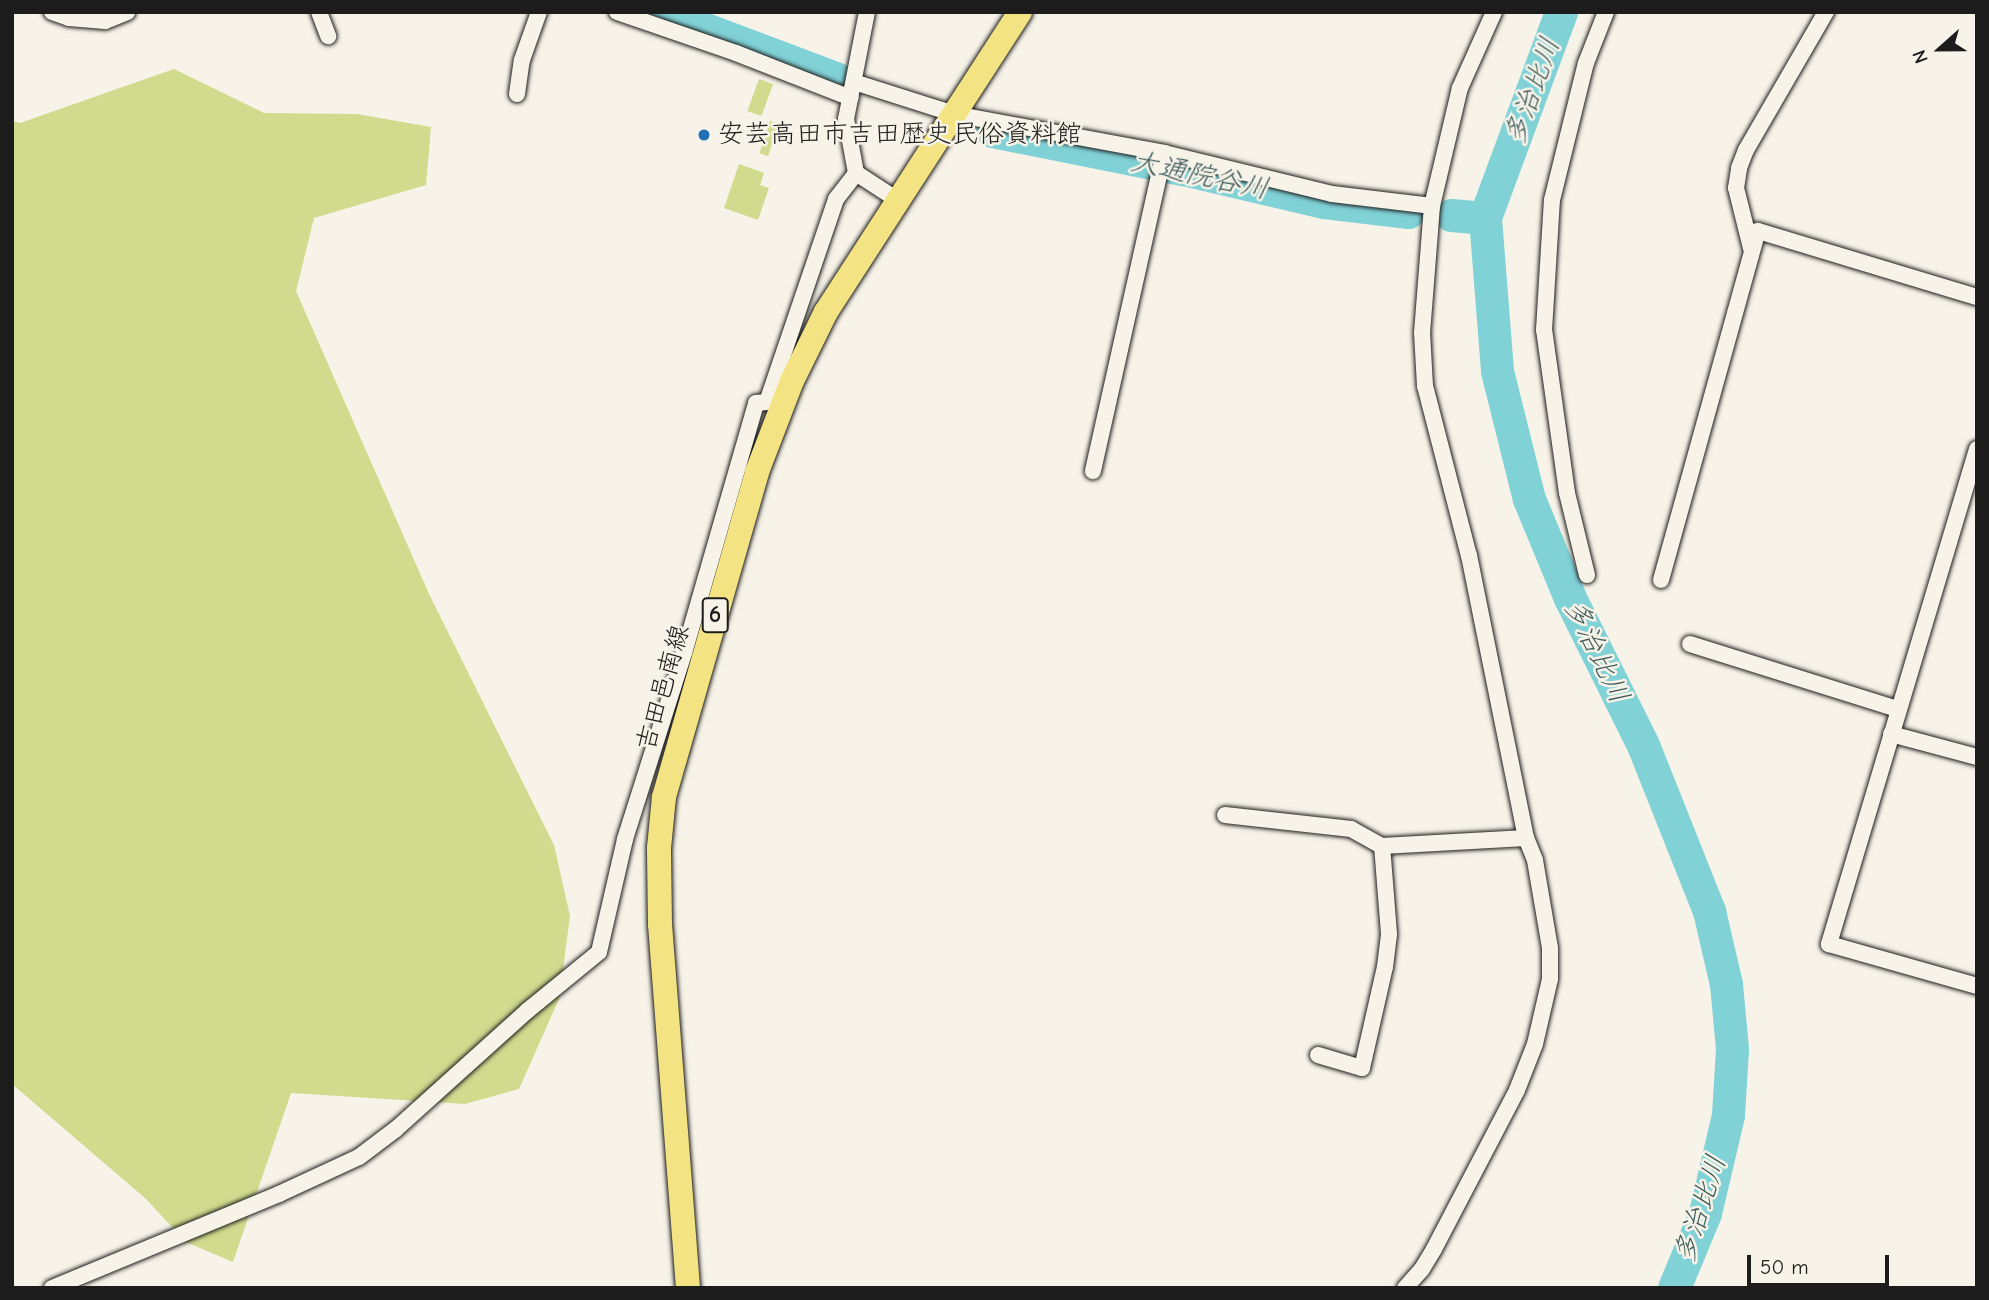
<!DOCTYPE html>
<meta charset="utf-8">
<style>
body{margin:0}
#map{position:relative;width:1989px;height:1300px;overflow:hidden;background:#f7f3e8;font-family:"Comic Neue","Klee One",sans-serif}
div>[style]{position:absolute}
.green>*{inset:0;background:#d0db8e;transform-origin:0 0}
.river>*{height:33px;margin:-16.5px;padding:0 16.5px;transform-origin:16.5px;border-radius:16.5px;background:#80d2d7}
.roads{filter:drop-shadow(0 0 2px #1c1c1c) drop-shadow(0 0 2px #1c1c1c)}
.street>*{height:16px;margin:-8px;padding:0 8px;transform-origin:8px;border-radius:8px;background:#f7f3e8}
.primary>*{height:24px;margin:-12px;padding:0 12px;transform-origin:12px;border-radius:12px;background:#f4e382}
.dots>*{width:19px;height:19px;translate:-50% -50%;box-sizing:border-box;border:4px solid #f7f3e8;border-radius:50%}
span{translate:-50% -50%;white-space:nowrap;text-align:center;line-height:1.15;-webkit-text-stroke:5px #f7f3e8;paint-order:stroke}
.shield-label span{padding:2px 5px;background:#f7f3e8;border:2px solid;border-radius:5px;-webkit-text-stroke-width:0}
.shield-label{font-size:24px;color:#1c1c1c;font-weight:700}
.poi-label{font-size:26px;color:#1c1c1c}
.left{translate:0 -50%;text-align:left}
.street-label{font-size:26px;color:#1c1c1c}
.water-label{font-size:28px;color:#3f5c5d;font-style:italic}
.frame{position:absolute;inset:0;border:14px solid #1c1c1c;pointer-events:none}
.north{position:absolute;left:1905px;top:14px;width:70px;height:70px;-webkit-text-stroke:5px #f7f3e8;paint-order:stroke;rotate:249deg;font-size:19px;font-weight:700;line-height:28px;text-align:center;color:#1c1c1c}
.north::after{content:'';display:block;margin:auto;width:24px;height:32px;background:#1c1c1c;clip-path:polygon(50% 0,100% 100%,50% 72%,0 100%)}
.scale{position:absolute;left:1747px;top:1255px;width:142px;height:32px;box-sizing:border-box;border:4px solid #1c1c1c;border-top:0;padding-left:9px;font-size:21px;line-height:24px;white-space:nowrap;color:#1c1c1c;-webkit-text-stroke:5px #f7f3e8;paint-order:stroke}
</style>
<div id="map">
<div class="green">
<div style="clip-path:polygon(174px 69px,264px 113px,357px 114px,431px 127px,426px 185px,314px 218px,296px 291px,429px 594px,554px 845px,570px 916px,559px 999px,519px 1089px,465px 1104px,291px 1093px,233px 1262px,186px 1242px,146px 1199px,12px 1084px,12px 121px,20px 123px)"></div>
<div style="left:759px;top:79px;width:15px;height:34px;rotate:20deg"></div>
<div style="left:770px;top:121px;width:9px;height:34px;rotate:18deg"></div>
<div style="clip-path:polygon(739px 164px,764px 173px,760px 185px,769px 188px,758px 220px,724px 208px)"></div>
</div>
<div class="river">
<div style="left:660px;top:12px;width:188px;rotate:20.6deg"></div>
<div style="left:1561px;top:12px;width:220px;rotate:110.3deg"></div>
<div style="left:1485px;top:218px;width:153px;rotate:85.5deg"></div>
<div style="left:1497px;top:371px;width:132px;rotate:76deg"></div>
<div style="left:1529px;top:499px;width:107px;rotate:67.5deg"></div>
<div style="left:1570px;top:598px;width:164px;rotate:63.6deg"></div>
<div style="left:1643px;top:745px;width:179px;rotate:68.3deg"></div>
<div style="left:1709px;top:911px;width:75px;rotate:76.9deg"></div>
<div style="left:1726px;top:984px;width:65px;rotate:84.7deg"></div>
<div style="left:1732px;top:1049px;width:66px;rotate:93.5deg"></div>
<div style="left:1728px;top:1115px;width:101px;rotate:103.2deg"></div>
<div style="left:1705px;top:1213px;width:81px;rotate:112.5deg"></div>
<div style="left:992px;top:131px;width:195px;rotate:11.3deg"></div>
<div style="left:1183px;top:169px;width:145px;rotate:13.2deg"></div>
<div style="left:1324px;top:202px;width:85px;rotate:6.8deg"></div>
<div style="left:1451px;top:215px;width:34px;rotate:5deg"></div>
</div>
<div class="roads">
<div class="street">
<div style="left:52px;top:12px;width:18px;rotate:19deg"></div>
<div style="left:69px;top:18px;width:36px;rotate:5deg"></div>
<div style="left:105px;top:21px;width:24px;rotate:-22deg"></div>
<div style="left:319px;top:12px;width:26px;rotate:69deg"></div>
<div style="left:617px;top:12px;width:126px;rotate:19deg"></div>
<div style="left:736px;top:53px;width:123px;rotate:21.4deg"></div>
<div style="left:867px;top:12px;width:109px;rotate:101.1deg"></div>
<div style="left:846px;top:119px;width:55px;rotate:79.5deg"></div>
<div style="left:856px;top:173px;width:51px;rotate:33.1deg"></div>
<div style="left:854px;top:82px;width:105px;rotate:17.7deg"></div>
<div style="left:954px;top:114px;width:214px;rotate:10.5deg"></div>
<div style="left:1164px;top:153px;width:326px;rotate:102.6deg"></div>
<div style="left:517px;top:94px;width:34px;rotate:-82deg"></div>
<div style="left:522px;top:60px;width:51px;rotate:-70.5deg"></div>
<div style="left:1164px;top:153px;width:173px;rotate:13.7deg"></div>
<div style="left:1332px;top:194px;width:101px;rotate:6.8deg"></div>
<div style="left:1751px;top:248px;width:62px;rotate:-104deg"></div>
<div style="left:1736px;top:188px;width:20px;rotate:-81deg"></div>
<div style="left:1739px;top:168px;width:19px;rotate:-69deg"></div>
<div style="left:1746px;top:150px;width:160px;rotate:-59.9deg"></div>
<div style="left:1977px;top:449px;width:517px;rotate:106.65deg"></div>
<div style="left:1829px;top:944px;width:154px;rotate:15.8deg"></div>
<div style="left:1587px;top:575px;width:84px;rotate:-103.7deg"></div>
<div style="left:1567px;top:493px;width:165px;rotate:-98deg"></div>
<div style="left:1544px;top:330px;width:130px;rotate:-86.5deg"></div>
<div style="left:1552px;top:200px;width:141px;rotate:-76.1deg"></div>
<div style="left:1586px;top:63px;width:55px;rotate:-68.6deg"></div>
<div style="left:1661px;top:580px;width:362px;rotate:-74.5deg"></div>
<div style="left:1758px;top:231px;width:229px;rotate:16.8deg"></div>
<div style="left:1690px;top:644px;width:218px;rotate:17.4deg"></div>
<div style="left:1891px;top:734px;width:89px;rotate:15deg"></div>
<div style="left:1225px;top:815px;width:127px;rotate:6.3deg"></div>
<div style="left:1351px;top:829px;width:35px;rotate:29deg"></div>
<div style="left:1382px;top:846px;width:144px;rotate:-3.2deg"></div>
<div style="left:1318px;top:1055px;width:46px;rotate:16.5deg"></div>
<div style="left:1362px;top:1068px;width:104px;rotate:-77.2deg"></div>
<div style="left:1385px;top:967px;width:33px;rotate:-83deg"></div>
<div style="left:1389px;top:934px;width:88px;rotate:-94.5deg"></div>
<div style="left:52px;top:1288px;width:246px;rotate:-22.5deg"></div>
<div style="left:279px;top:1194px;width:88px;rotate:-24.8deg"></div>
<div style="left:359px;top:1157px;width:46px;rotate:-37.1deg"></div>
<div style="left:396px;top:1129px;width:176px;rotate:-42deg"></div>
<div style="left:527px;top:1011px;width:93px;rotate:-39.3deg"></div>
<div style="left:599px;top:952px;width:116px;rotate:-77deg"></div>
<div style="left:625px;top:839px;width:195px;rotate:-72.4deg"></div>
<div style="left:684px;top:653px;width:260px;rotate:-73.9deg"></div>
<div style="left:756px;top:403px;width:11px;rotate:-5deg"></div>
<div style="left:767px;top:402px;width:214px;rotate:-71.2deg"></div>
<div style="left:836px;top:199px;width:33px;rotate:-52deg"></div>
<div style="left:1405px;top:1288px;width:25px;rotate:-48deg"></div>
<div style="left:1422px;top:1269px;width:23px;rotate:-59deg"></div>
<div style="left:1434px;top:1249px;width:179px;rotate:-62.4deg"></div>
<div style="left:1517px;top:1090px;width:49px;rotate:-68.6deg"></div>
<div style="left:1535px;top:1044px;width:67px;rotate:-77deg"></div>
<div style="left:1550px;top:979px;width:31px;rotate:-90deg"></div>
<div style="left:1550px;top:948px;width:89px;rotate:-99.7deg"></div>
<div style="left:1535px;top:860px;width:24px;rotate:-112deg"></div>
<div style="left:1526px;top:838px;width:288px;rotate:-101.4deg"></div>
<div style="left:1469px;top:556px;width:176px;rotate:-104.5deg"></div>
<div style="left:1425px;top:386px;width:53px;rotate:-93.2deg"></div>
<div style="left:1422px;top:333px;width:127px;rotate:-85.5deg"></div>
<div style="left:1432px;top:206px;width:121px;rotate:-76.7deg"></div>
<div style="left:1460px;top:88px;width:83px;rotate:-65.9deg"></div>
</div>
<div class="primary">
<div style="left:688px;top:1288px;width:365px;rotate:-94.4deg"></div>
<div style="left:660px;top:924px;width:76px;rotate:-90.8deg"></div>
<div style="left:659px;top:848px;width:51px;rotate:-84.4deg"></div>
<div style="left:664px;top:797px;width:338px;rotate:-74deg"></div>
<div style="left:757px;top:472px;width:97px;rotate:-69deg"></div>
<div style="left:792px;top:381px;width:77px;rotate:-63.8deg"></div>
<div style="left:826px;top:312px;width:357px;rotate:-57.1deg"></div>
</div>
</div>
<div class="dots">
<div style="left:704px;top:135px;background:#1f6fb2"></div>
</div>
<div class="shield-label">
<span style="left:715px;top:615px">6</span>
</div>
<div class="poi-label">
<span class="left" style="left:718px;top:135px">安芸高田市吉田歴史民俗資料館</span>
</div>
<div class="street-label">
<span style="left:664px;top:688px;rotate:-74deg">吉田邑南線</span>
</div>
<div class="water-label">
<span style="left:1532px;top:91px;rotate:-70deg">多治比川</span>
<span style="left:1200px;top:175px;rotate:12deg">大通院谷川</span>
<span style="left:1597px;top:651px;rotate:64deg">多治比川</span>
<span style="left:1700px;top:1209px;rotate:-72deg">多治比川</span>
</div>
<div class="frame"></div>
<div class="north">N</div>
<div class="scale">50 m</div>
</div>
